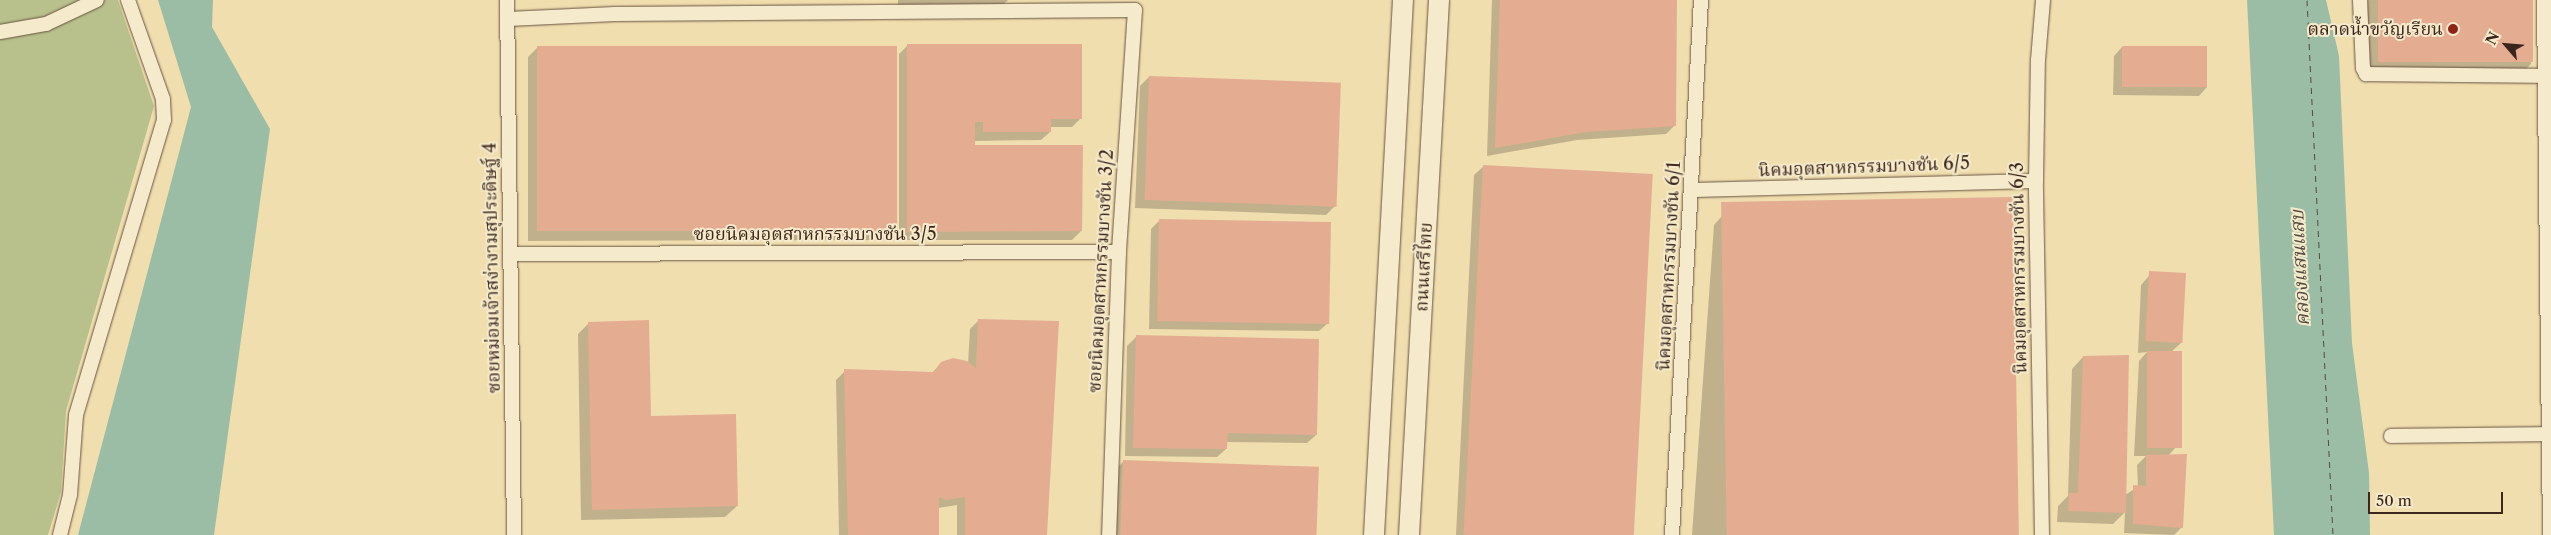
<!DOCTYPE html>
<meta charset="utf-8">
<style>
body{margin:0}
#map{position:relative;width:2551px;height:535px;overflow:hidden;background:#f0deaf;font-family:"Libre Caslon Text","Noto Serif Thai",serif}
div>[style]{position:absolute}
.green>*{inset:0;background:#b8c18b}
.water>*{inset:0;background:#9bbda5}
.shadow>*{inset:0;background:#0003}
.ferry>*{height:1px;margin-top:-0.5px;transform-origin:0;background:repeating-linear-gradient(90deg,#534b3e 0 6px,transparent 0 11px)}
.building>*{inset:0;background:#e4ad92;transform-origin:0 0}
.roads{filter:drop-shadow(0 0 1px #685341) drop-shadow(0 0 1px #685341)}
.street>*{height:14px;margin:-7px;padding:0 7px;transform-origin:7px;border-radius:7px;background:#f5eacb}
.secondary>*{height:20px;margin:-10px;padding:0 10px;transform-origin:10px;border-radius:10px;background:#f5eacb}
.dots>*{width:14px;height:14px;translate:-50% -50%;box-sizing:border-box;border:2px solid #f5eacb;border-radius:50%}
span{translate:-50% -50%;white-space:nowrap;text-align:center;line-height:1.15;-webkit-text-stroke:4px #f5eacb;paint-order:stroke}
.poi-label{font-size:18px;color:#3b251c}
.right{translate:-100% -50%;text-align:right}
.street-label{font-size:18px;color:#3b251c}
.water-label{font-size:19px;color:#534b3e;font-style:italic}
.north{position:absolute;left:2481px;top:20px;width:50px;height:50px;-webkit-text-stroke:4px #f5eacb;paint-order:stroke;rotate:297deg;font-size:14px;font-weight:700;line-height:20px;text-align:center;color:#3b251c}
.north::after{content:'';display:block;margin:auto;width:18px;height:22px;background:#3b251c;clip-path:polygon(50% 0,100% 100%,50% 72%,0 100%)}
.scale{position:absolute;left:2368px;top:492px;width:135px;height:22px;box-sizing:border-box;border:2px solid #3b251c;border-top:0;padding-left:6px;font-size:15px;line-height:18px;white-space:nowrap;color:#3b251c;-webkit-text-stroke:4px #f5eacb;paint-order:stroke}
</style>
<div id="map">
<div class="green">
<div style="clip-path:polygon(0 0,118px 0,154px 106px,66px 411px,61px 492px,48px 535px,0 535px)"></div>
</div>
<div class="water">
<div style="clip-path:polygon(158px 0,213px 0,212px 27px,270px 129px,214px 535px,78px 535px,191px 107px)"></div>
<div style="clip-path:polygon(2247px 0,2326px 0,2339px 56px,2352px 343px,2369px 473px,2370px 535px,2274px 535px)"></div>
</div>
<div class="shadow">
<div style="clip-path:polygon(898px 0,1008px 0,1004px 4px,898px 8px)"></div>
<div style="clip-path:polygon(1492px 0,1676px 0,1675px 125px,1666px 134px,1577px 140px,1487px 156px)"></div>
<div style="clip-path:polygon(2531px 0,2531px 64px,2520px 75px,2366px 72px,2368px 0)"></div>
<div style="clip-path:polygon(908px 45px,1081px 118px,1072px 127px,1050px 127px,1050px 132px,1041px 140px,974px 141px,974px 147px,1081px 231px,1072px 240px,899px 240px,899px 54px)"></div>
<div style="clip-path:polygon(2122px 47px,2207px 87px,2199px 96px,2113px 95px,2114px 56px)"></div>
<div style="clip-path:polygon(537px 48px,895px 231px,886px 240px,528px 241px,528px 57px)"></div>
<div style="clip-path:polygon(1149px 77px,1335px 206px,1326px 215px,1135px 208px,1140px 86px)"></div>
<div style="clip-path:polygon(1483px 167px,1633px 535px,1456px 535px,1474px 175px)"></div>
<div style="clip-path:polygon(1722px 216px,2015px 535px,1692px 535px,1714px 225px)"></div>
<div style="clip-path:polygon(1160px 220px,1328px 323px,1319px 331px,1149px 329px,1151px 229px)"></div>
<div style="clip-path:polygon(2149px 276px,2181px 343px,2171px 352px,2176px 447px,2168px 456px,2182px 527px,2174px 535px,2124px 533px,2125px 512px,2113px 524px,2057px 522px,2058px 506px,2068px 496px,2072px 369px,2083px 357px,2125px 495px,2138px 487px,2137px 465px,2146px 456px,2134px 456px,2139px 361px,2147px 352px,2138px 353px,2141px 285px)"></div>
<div style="clip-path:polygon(979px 320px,1046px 535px,957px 535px,957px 505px,938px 508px,938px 535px,839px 535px,836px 380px,845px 371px,932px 373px,941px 363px,968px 364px,970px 329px)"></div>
<div style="clip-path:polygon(589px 323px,650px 417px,737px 506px,725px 517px,581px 520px,578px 334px)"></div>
<div style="clip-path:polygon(1136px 337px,1316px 435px,1307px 443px,1226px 442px,1226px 449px,1217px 457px,1125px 456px,1127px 346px)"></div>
<div style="clip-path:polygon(1124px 461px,1315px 535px,1112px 535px,1115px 470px)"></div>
</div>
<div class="ferry">
<div style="left:2307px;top:0;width:536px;rotate:87.22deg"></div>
</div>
<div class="building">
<div style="clip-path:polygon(1500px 0,1677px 0,1676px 126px,1586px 132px,1495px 148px)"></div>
<div style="left:2378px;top:0;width:155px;height:62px"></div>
<div style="clip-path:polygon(907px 44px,1082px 44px,1082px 119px,1051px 119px,1051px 132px,983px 132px,983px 122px,975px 122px,975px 145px,1083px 145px,1082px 231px,907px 232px)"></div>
<div style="left:897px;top:46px;width:185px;height:360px;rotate:90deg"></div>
<div style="left:2122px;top:46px;width:85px;height:41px"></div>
<div style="left:1149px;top:76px;width:192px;height:124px;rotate:2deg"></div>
<div style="left:1483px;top:165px;width:170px;height:370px;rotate:3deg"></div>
<div style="left:2013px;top:197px;width:338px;height:292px;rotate:89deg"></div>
<div style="left:1159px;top:219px;width:172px;height:102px;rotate:1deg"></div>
<div style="left:2186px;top:273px;width:70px;height:37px;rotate:93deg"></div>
<div style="clip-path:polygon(978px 319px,1059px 321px,1047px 535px,965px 535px,965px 497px,946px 500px,939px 497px,939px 535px,848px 535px,844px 369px,934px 372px,941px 362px,953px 358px,967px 361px,976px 368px)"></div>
<div style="clip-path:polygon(649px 320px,651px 416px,736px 414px,738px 506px,592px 510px,588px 322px)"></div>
<div style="clip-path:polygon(1136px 335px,1319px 339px,1317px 435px,1228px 433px,1227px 449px,1133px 448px)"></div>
<div style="left:2147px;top:351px;width:35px;height:97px"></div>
<div style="clip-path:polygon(2129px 355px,2126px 513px,2068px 511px,2069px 493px,2078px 493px,2083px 356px)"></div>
<div style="clip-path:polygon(2187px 454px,2183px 528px,2133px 524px,2133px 485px,2146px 486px,2146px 455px)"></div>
<div style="left:1123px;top:460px;width:196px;height:75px;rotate:2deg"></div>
</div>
<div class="roads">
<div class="street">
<div style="left:507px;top:0;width:535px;rotate:89.25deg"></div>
<div style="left:2360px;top:0;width:68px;rotate:87.5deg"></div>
<div style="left:2363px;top:68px;width:7px;rotate:63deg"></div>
<div style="left:2366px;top:74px;width:185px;rotate:0.6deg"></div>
<div style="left:2544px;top:0;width:535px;rotate:89.36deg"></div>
<div style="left:508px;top:19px;width:107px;rotate:-2.7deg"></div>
<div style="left:615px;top:14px;width:520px;rotate:-0.44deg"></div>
<div style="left:1135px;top:10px;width:243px;rotate:93.8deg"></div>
<div style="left:1119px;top:252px;width:283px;rotate:92deg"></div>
<div style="left:0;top:32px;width:47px;rotate:-9.9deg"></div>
<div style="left:46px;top:24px;width:56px;rotate:-25.2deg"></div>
<div style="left:1692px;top:190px;width:344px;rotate:-1.5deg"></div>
<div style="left:511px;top:254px;width:608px;rotate:-0.19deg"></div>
<div style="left:2391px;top:436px;width:160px;rotate:-0.7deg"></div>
<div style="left:60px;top:535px;width:41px;rotate:-76deg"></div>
<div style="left:70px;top:495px;width:80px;rotate:-85.7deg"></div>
<div style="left:76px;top:415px;width:308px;rotate:-73.4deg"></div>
<div style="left:164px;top:120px;width:21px;rotate:-93deg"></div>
<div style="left:163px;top:99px;width:105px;rotate:-109.5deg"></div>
<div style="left:1672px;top:535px;width:536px;rotate:-86.9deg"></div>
<div style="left:2042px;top:535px;width:354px;rotate:-91deg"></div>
<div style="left:2036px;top:181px;width:121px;rotate:-89.1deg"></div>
<div style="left:2038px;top:60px;width:60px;rotate:-85.2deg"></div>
</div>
<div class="secondary">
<div style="left:1374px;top:535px;width:536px;rotate:-86.9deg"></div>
<div style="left:1409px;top:535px;width:536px;rotate:-86.79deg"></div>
</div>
</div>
<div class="dots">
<div style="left:2453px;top:29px;background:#8f2418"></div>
</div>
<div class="poi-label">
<span class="right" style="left:2443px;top:29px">ตลาดน้ำขวัญเรียน</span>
</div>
<div class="street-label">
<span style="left:1864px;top:167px;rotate:-2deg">นิคมอุตสาหกรรมบางชัน 6/5</span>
<span style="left:815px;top:234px">ซอยนิคมอุตสาหกรรมบางชัน 3/5</span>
<span style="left:1669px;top:266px;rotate:-87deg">นิคมอุตสาหกรรมบางชัน 6/1</span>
<span style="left:1424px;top:267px;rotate:-87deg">ถนนเสรีไทย</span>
<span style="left:492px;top:268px;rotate:-91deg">ซอยหม่อมเจ้าสง่างามสุประดิษฐ์ 4</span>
<span style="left:2019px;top:268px;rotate:-91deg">นิคมอุตสาหกรรมบางชัน 6/3</span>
<span style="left:1101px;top:271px;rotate:-87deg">ซอยนิคมอุตสาหกรรมบางชัน 3/2</span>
</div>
<div class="water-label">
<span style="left:2300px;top:268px;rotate:-93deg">คลองแสนแสบ</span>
</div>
<div class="north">N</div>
<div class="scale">50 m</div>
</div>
